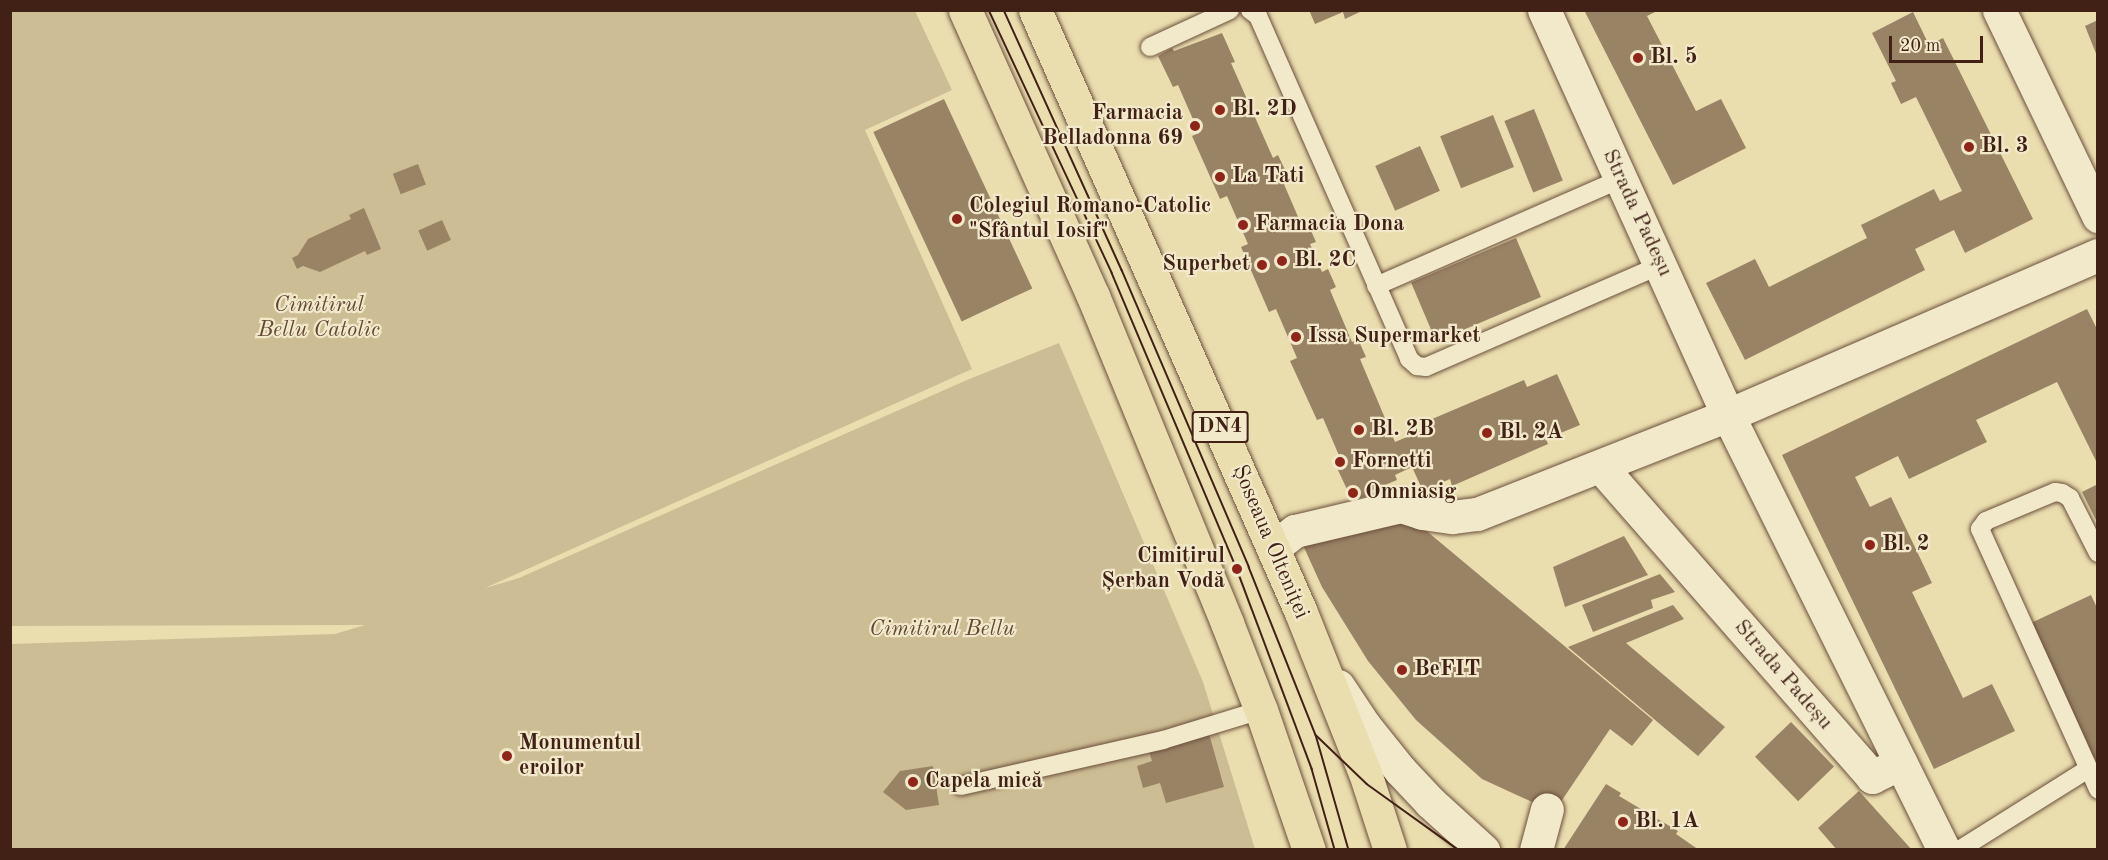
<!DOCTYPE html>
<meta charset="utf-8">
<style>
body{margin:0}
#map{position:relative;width:2108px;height:860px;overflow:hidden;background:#eaddae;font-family:"Old Standard TT",serif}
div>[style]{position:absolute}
.green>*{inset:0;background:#cdbd94}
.building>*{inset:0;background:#998365;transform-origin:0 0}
.roads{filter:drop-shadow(0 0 2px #6b503c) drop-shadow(0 0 2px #6b503c)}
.lane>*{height:18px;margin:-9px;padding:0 9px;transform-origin:9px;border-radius:9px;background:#f1e9ca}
.street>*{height:33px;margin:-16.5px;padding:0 16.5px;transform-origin:16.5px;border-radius:16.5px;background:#f1e9ca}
.primary>*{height:33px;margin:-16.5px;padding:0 16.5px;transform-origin:16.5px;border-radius:16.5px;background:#eaddae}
.tram>*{height:1.5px;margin:-0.75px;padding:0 0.75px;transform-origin:0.75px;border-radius:0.75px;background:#412116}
.dots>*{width:16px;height:16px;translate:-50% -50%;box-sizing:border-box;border:3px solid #f1e9ca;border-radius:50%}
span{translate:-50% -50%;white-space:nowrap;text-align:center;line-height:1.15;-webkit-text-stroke:4.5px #f1e9ca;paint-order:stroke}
.shield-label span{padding:2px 4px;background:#f1e9ca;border:2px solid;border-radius:4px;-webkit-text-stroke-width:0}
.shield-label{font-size:21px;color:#412116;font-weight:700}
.poi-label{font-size:22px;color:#412116;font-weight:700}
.left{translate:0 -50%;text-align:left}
.right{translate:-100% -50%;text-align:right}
.street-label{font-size:22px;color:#412116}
.park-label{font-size:22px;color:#644836;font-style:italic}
.frame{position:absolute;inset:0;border:12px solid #412116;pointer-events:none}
.scale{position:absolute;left:1889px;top:36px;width:94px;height:27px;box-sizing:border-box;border:3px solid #412116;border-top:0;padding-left:8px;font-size:18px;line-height:21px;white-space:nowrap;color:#412116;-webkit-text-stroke:4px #f1e9ca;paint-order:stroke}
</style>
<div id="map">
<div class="green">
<div style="clip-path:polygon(11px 11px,915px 11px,952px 90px,865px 130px,972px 369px,485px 588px,519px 578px,967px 380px,1059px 343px,1203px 682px,1255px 849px,11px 849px,10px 644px,335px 634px,365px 625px,11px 626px)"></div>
</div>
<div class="building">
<div style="clip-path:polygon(1309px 10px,1364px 10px,1345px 19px,1343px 12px,1315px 24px)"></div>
<div style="clip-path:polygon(1584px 10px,1659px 10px,1647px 16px,1696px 111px,1721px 99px,1746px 148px,1673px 185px)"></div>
<div style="clip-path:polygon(1913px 12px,1929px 45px,1943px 38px,2033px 219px,1965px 253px,1954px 230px,1915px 249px,1925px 270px,1745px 360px,1706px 283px,1755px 259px,1769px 287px,1867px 238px,1861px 225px,1934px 189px,1940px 201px,1962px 191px,1916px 97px,1901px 104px,1891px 83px,1896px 81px,1872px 33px)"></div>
<div style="clip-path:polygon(2098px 20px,2098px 56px,2097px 56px,2085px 26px)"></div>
<div style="clip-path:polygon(1222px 33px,1235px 62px,1231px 63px,1273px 158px,1278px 155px,1286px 172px,1280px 175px,1302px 226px,1308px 224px,1316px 242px,1310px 244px,1322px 272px,1328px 269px,1336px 287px,1330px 290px,1352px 342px,1358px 339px,1366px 357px,1360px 359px,1395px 442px,1428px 428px,1425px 422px,1524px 380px,1527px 387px,1557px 374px,1580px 425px,1546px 439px,1548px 444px,1452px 486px,1450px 479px,1423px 491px,1412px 467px,1395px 475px,1397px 480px,1366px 493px,1367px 496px,1352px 500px,1337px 468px,1343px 465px,1323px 418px,1317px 420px,1290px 361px,1297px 358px,1276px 309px,1269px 312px,1241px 247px,1248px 244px,1227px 196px,1220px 199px,1192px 136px,1199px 133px,1178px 85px,1173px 87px,1158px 56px,1172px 48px,1174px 51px)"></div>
<div style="left:944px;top:99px;width:209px;height:78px;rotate:65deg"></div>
<div style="left:1534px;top:109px;width:77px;height:32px;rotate:68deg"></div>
<div style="left:1493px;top:115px;width:56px;height:57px;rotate:68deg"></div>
<div style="left:1420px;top:146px;width:49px;height:49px;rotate:66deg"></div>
<div style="left:418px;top:164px;width:22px;height:27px;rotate:69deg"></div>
<div style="clip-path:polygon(364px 208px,381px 249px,367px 255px,365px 251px,320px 272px,303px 266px,297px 269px,292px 258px,298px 255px,308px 239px,351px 219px,349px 215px)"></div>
<div style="left:442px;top:220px;width:22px;height:26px;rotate:66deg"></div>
<div style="left:1516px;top:238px;width:64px;height:114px;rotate:67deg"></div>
<div style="clip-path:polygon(2087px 309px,2098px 331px,2098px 465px,2057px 382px,1976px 420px,1987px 442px,1909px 479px,1898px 456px,1855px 477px,1870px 507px,1891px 497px,1932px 583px,1912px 592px,1963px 698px,1992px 684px,2015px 731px,1934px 769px,1782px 455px)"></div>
<div style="clip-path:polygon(2098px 484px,2098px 524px,2082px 492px)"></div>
<div style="clip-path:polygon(1399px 508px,1653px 720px,1632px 746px,1610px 729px,1554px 812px,1482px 779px,1416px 720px,1368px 661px,1322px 587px,1297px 532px)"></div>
<div style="clip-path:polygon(1624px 536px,1648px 575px,1565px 607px,1553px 567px)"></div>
<div style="clip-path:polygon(1660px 574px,1675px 592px,1651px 600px,1653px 608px,1593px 632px,1582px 605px)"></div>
<div style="clip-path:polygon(2091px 595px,2098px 610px,2098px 769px,2029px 624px)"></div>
<div style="clip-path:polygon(1673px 605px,1684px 619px,1626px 643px,1725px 727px,1698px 756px,1568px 647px)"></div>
<div style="left:1791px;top:722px;width:62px;height:50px;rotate:46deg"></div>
<div style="clip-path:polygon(1208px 730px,1224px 787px,1166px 803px,1160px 783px,1143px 788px,1137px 766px,1152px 761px,1148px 748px)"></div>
<div style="clip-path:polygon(933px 766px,939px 805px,906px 810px,883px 792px,900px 771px)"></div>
<div style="clip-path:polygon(1606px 784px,1621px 793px,1619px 796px,1678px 831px,1676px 834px,1699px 850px,1563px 850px)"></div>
<div style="clip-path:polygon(1859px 791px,1912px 850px,1837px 850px,1818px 828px)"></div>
</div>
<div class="roads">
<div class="lane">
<div style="left:1250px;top:10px;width:10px;rotate:37deg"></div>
<div style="left:1258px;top:16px;width:375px;rotate:66.2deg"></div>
<div style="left:1409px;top:359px;width:11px;rotate:41deg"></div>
<div style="left:1417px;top:366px;width:9px;rotate:6deg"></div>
<div style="left:1426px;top:367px;width:256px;rotate:-23.5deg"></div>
<div style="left:1150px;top:47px;width:88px;rotate:-24.8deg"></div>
<div style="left:1376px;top:286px;width:267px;rotate:-23.6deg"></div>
<div style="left:2098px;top:553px;width:62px;rotate:-117deg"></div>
<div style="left:2070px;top:498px;width:9px;rotate:-148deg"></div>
<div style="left:2062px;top:493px;width:7px;rotate:-172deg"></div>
<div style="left:2055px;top:492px;width:75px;rotate:157.2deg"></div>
<div style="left:1986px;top:521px;width:10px;rotate:127deg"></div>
<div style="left:1980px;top:529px;width:286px;rotate:65.6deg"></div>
<div style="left:961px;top:786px;width:207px;rotate:-12.8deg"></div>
<div style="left:1163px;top:740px;width:102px;rotate:-17deg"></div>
<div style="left:1959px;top:850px;width:152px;rotate:-32.1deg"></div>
</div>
<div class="street">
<div style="left:1544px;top:10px;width:445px;rotate:65.6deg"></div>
<div style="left:1728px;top:415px;width:486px;rotate:63.6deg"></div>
<div style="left:1999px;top:10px;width:229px;rotate:64.3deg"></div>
<div style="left:1601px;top:467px;width:412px;rotate:48.8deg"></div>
<div style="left:1872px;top:777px;width:32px;rotate:-26deg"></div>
<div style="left:1273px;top:548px;width:28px;rotate:-38deg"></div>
<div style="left:1295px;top:531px;width:109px;rotate:-13.3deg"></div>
<div style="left:1401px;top:506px;width:22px;rotate:18deg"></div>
<div style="left:1422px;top:513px;width:30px;rotate:8deg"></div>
<div style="left:1452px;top:517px;width:25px;rotate:-7deg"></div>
<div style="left:1477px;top:514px;width:270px;rotate:-21.5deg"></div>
<div style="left:1728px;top:415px;width:403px;rotate:-23.4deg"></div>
<div style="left:1338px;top:686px;width:47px;rotate:56.3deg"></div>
<div style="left:1364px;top:725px;width:58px;rotate:51.3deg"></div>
<div style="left:1400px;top:770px;width:44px;rotate:46.8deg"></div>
<div style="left:1430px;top:802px;width:72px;rotate:42.2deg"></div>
<div style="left:1536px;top:850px;width:42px;rotate:-75deg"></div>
</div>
<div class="primary">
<div style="left:965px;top:10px;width:313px;rotate:65.9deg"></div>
<div style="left:1093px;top:296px;width:353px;rotate:67.7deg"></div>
<div style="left:1227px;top:623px;width:93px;rotate:68.7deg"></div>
<div style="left:1261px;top:710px;width:148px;rotate:71.1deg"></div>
<div style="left:1035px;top:10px;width:656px;rotate:66.17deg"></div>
<div style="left:1300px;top:610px;width:175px;rotate:68.3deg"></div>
<div style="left:1365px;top:773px;width:81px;rotate:72deg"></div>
</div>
</div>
<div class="tram">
<div style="left:989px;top:10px;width:290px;rotate:64.9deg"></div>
<div style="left:1112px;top:273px;width:321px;rotate:67.1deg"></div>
<div style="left:1237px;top:569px;width:214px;rotate:69.4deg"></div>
<div style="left:1312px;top:769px;width:84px;rotate:74.1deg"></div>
<div style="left:1004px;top:10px;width:286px;rotate:65.6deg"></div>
<div style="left:1122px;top:270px;width:323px;rotate:66.8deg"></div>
<div style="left:1249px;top:567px;width:181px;rotate:68.3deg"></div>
<div style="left:1316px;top:735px;width:120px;rotate:74deg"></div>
<div style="left:1317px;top:736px;width:69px;rotate:43.8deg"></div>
<div style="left:1367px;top:784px;width:113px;rotate:35.7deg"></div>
</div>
<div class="dots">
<div style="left:1638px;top:58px;background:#8f2418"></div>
<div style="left:1220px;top:110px;background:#8f2418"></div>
<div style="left:1195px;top:126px;background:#8f2418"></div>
<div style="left:1969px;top:147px;background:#8f2418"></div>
<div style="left:1220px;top:177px;background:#8f2418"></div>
<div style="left:957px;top:219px;background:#8f2418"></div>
<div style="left:1243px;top:225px;background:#8f2418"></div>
<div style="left:1282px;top:261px;background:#8f2418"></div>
<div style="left:1262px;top:265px;background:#8f2418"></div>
<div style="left:1296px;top:337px;background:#8f2418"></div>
<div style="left:1359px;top:430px;background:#8f2418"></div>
<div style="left:1487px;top:433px;background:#8f2418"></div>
<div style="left:1340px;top:462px;background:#8f2418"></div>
<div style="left:1353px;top:493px;background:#8f2418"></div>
<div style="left:1870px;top:545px;background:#8f2418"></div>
<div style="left:1237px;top:569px;background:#8f2418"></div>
<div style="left:1402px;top:670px;background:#8f2418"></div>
<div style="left:507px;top:756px;background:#8f2418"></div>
<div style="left:913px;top:782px;background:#8f2418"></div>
<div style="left:1623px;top:822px;background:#8f2418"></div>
</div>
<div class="shield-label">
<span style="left:1220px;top:427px">DN4</span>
</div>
<div class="poi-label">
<span class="left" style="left:1650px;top:58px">Bl. 5</span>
<span class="left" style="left:1232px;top:110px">Bl. 2D</span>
<span class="right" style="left:1183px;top:126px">Farmacia<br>Belladonna 69</span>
<span class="left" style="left:1981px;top:147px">Bl. 3</span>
<span class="left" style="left:1232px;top:177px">La Tati</span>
<span class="left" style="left:969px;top:219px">Colegiul Romano-Catolic<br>"Sfântul Iosif"</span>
<span class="left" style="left:1255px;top:225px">Farmacia Dona</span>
<span class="left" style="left:1294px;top:261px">Bl. 2C</span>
<span class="right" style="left:1250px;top:265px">Superbet</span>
<span class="left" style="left:1308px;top:337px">Issa Supermarket</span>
<span class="left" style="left:1371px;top:430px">Bl. 2B</span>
<span class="left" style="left:1499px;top:433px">Bl. 2A</span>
<span class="left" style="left:1352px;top:462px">Fornetti</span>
<span class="left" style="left:1365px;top:493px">Omniasig</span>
<span class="left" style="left:1882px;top:545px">Bl. 2</span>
<span class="right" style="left:1225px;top:569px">Cimitirul<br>Șerban Vodă</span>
<span class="left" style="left:1414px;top:670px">BeFIT</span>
<span class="left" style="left:519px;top:756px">Monumentul<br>eroilor</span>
<span class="left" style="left:925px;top:782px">Capela mică</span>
<span class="left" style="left:1635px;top:822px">Bl. 1A</span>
</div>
<div class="street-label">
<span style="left:1637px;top:213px;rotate:65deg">Strada Padeșu</span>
<span style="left:1270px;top:542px;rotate:67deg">Șoseaua Olteniței</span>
<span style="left:1783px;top:675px;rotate:49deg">Strada Padeșu</span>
</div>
<div class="park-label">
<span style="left:319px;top:318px">Cimitirul<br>Bellu Catolic</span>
<span style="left:942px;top:630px">Cimitirul Bellu</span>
</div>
<div class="frame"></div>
<div class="scale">20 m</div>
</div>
